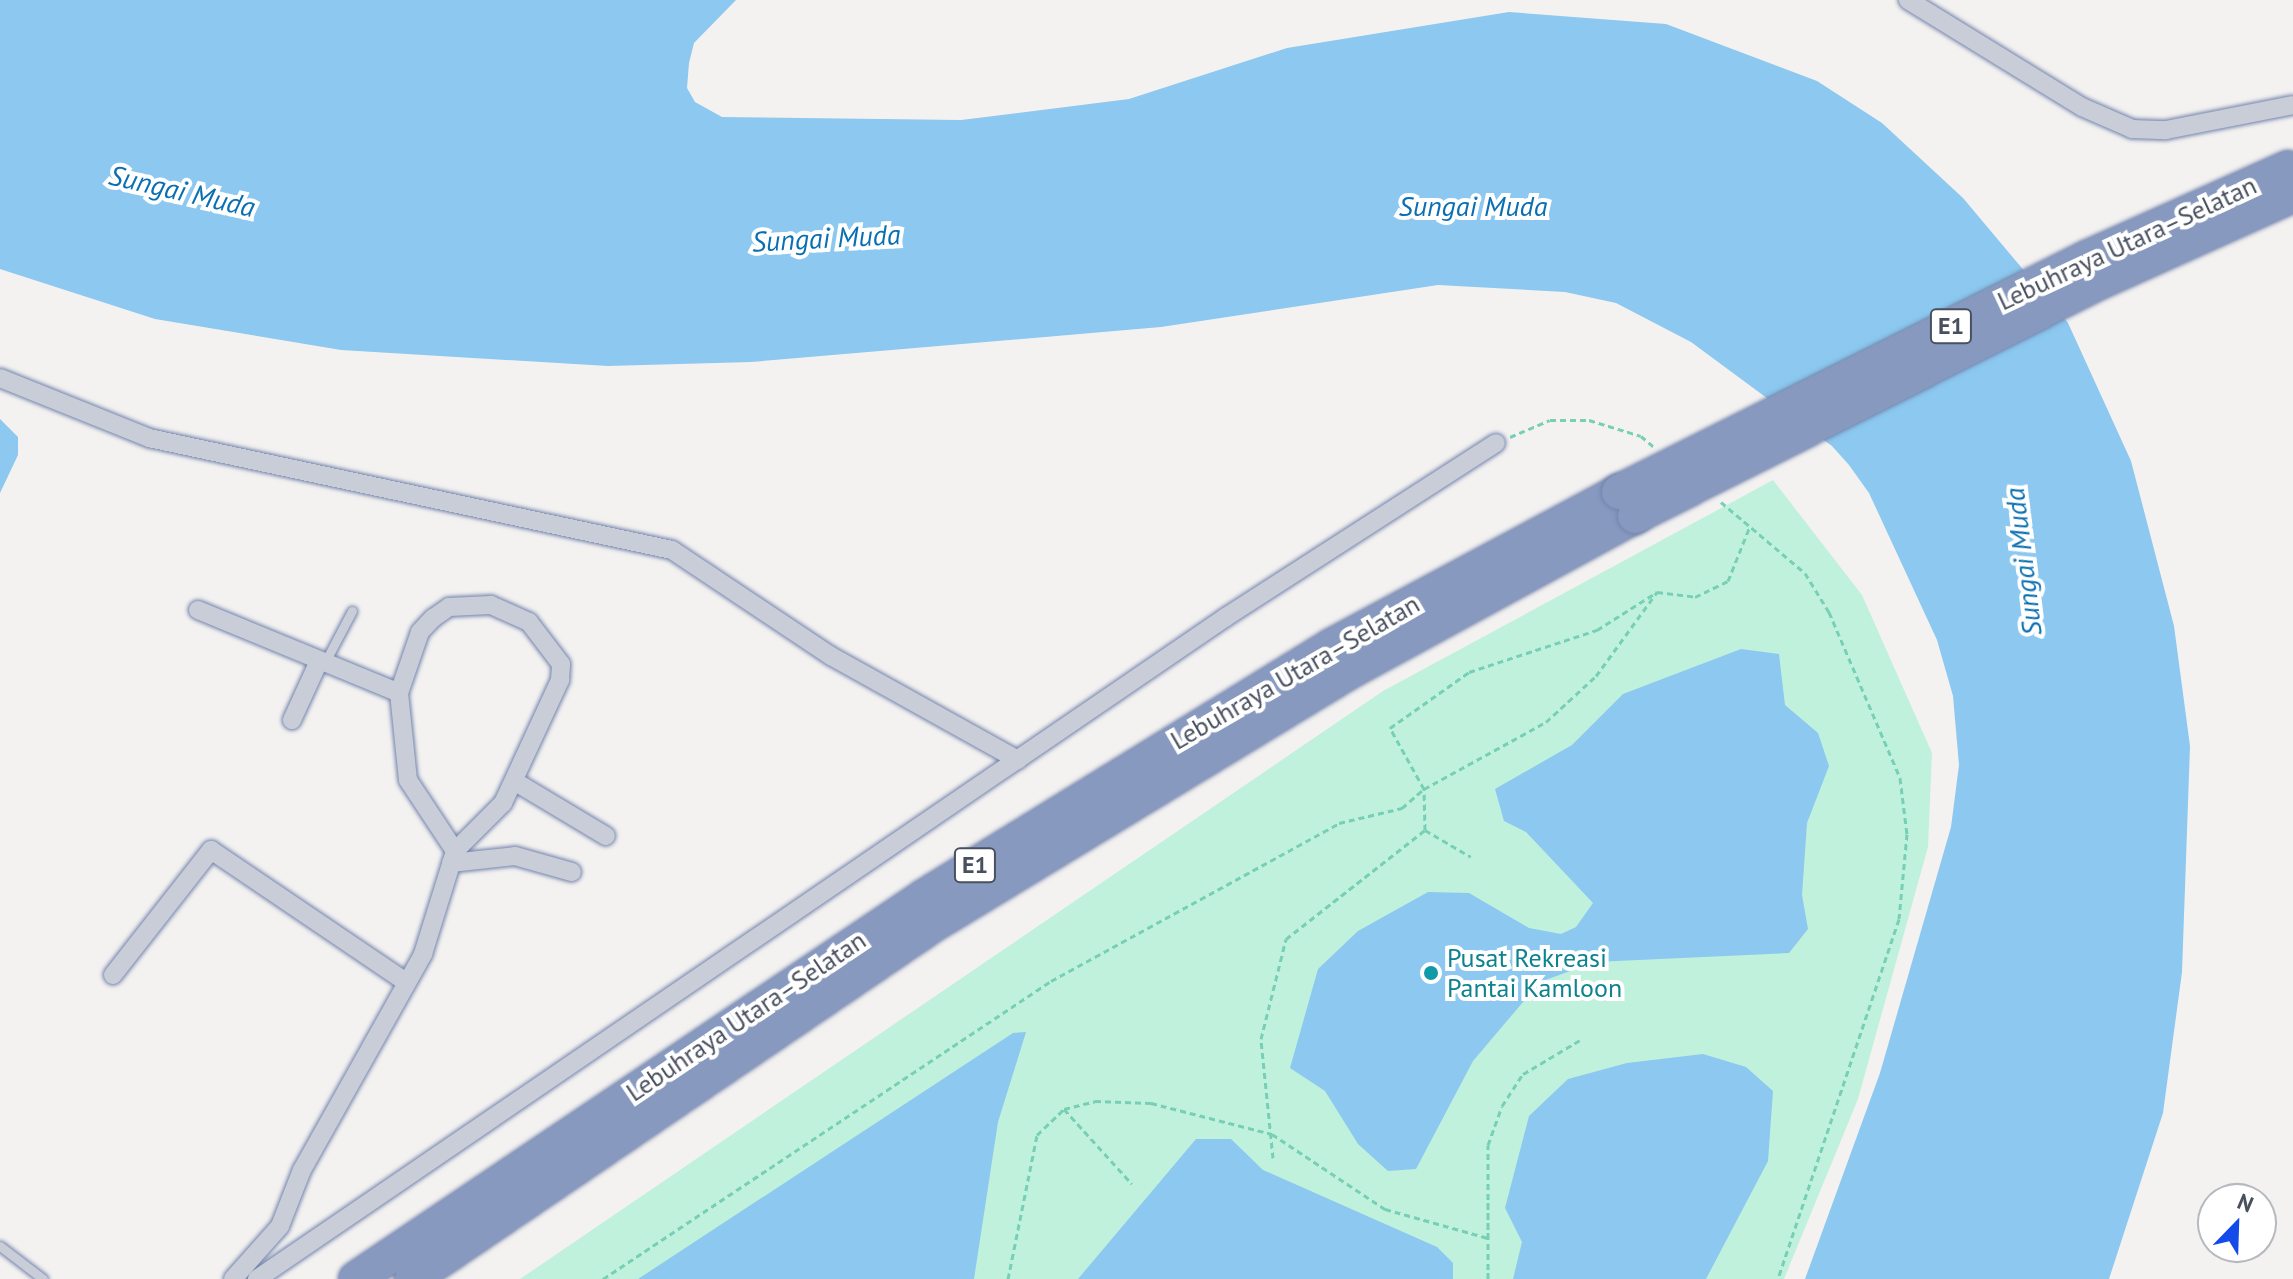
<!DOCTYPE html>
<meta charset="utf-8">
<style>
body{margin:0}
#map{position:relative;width:2293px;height:1279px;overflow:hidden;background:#f4f2f1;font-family:"PT Sans",sans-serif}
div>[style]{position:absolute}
.green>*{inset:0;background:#c0f1dc}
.water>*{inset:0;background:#8cc8ef}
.path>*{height:3px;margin-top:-1.5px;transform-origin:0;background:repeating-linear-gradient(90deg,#77d0b5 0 6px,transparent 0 10px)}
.roads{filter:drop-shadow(0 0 2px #7384ac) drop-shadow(0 0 2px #7384ac)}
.service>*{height:9px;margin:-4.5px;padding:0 4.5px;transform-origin:4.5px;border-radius:4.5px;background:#c8cdd8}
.minor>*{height:18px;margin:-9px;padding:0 9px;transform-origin:9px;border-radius:9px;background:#c8cdd8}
.motorway>*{height:34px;margin:-17px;padding:0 17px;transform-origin:17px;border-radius:17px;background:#8899c0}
.bridges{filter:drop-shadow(0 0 2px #7384ac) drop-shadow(0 0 2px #7384ac)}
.motorway-bridge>*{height:34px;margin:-17px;padding:0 17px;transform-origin:17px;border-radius:17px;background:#8899c0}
.dots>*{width:22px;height:22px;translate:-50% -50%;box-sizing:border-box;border:4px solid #fff;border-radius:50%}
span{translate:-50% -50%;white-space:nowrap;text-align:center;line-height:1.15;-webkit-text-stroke:8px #fff;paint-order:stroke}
.shield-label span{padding:2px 6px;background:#fff;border:2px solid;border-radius:6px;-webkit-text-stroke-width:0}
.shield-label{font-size:24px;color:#48505f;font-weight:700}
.street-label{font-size:26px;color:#48505f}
.culture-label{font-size:26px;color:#0d838f}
.left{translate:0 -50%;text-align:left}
.water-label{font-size:28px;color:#096fb2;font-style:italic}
.north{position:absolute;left:2197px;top:1183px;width:80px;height:80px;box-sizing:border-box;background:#fff;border:2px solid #b6b9bf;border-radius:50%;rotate:23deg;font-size:22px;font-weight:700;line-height:32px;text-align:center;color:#48505f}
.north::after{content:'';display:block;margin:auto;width:28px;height:36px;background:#154aea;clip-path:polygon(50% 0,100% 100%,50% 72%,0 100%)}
</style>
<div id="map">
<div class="green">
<div style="clip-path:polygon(1773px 480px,1862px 595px,1932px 753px,1928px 847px,1858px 1099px,1784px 1279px,520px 1279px,1383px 691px)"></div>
</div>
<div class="water">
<div style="clip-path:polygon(0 0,736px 0,694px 43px,689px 63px,687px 88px,695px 102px,722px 117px,961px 120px,1129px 99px,1287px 48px,1509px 12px,1666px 24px,1817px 81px,1882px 123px,1963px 198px,2068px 323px,2131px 461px,2174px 626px,2190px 746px,2182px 972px,2163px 1113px,2109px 1279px,1805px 1279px,1880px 1073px,1951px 827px,1959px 765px,1953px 696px,1937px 640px,1869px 493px,1849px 465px,1832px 446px,1691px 342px,1616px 303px,1565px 292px,1438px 285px,1161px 327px,751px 362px,608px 366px,341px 350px,155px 319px,0 269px)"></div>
<div style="clip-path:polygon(0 419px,18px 437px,18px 455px,0 493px)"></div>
<div style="clip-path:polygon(1741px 649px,1779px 654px,1785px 705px,1818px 733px,1829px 766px,1807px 823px,1802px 895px,1808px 929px,1789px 953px,1595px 962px,1540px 982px,1473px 1061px,1416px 1169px,1388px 1171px,1358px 1144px,1325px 1091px,1290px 1068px,1318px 969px,1358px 931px,1428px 892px,1469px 893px,1529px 928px,1561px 934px,1576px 927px,1593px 903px,1526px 832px,1504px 821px,1495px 789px,1572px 745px,1623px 694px)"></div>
<div style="clip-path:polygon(1026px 1032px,998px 1122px,974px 1279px,638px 1279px,1013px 1033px)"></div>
<div style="clip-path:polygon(1703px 1054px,1746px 1067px,1773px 1091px,1768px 1161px,1706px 1279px,1513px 1279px,1522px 1242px,1505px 1208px,1529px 1116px,1568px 1079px,1627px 1063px)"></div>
<div style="clip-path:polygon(1196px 1139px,1231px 1139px,1263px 1170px,1437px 1247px,1453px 1263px,1453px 1279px,1078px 1279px)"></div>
</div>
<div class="path">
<div style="left:1510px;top:437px;width:43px;rotate:-23deg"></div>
<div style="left:1550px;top:420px;width:39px"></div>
<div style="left:1589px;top:420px;width:54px;rotate:17.1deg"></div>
<div style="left:1641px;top:436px;width:16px;rotate:40deg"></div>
<div style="left:1721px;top:502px;width:110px;rotate:40.2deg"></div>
<div style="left:1805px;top:573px;width:46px;rotate:58.4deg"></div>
<div style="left:1829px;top:612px;width:181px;rotate:66.8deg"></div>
<div style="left:1900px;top:778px;width:56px;rotate:82.9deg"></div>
<div style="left:1907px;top:834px;width:85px;rotate:95.4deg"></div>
<div style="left:1899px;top:919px;width:380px;rotate:108.6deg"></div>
<div style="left:1425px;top:830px;width:53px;rotate:30.4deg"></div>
<div style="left:1064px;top:1109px;width:101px;rotate:47.8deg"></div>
<div style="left:1273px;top:1158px;width:120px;rotate:-95.8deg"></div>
<div style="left:1261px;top:1039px;width:103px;rotate:-76deg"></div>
<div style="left:1286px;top:939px;width:177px;rotate:-38.1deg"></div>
<div style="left:1425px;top:830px;width:41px;rotate:-91.4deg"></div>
<div style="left:1424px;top:789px;width:70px;rotate:-119.1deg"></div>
<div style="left:1390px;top:728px;width:97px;rotate:-35.3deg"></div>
<div style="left:1469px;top:672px;width:135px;rotate:-18.2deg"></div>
<div style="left:1597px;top:630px;width:71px;rotate:-32.3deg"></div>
<div style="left:1657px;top:592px;width:38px;rotate:7deg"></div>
<div style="left:1695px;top:597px;width:37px;rotate:-26deg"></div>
<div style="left:1728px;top:581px;width:59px;rotate:-68.2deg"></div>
<div style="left:603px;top:1279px;width:538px;rotate:-33.63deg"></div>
<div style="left:1051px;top:981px;width:328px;rotate:-28.7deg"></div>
<div style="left:1339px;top:823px;width:65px;rotate:-13.4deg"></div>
<div style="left:1402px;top:808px;width:29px;rotate:-41deg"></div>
<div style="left:1424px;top:789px;width:139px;rotate:-28.8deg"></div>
<div style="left:1546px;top:722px;width:68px;rotate:-42.6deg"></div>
<div style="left:1596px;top:676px;width:104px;rotate:-54deg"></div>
<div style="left:1008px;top:1279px;width:147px;rotate:-78.6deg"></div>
<div style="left:1037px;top:1135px;width:37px;rotate:-44deg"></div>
<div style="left:1064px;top:1109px;width:32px;rotate:-14deg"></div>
<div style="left:1095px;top:1101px;width:56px;rotate:2deg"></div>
<div style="left:1151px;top:1103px;width:125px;rotate:14.4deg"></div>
<div style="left:1272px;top:1134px;width:136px;rotate:33.6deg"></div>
<div style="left:1385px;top:1209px;width:107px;rotate:15.7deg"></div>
<div style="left:1488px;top:1279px;width:134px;rotate:-90deg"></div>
<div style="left:1488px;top:1145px;width:41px;rotate:-70.3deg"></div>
<div style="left:1502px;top:1106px;width:38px;rotate:-57deg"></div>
<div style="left:1523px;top:1074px;width:66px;rotate:-30.8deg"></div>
</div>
<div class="roads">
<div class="service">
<div style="left:324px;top:664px;width:60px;rotate:-62.2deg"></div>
<div style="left:0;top:1246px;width:54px;rotate:37.5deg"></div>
</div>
<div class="minor">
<div style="left:1908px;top:0;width:204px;rotate:31.6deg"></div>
<div style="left:2082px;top:107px;width:55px;rotate:23.7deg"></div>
<div style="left:2132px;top:129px;width:34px;rotate:2deg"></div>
<div style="left:2166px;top:130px;width:129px;rotate:-11.1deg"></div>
<div style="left:0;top:378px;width:161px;rotate:21.9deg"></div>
<div style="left:149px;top:438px;width:535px;rotate:12.09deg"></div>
<div style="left:672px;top:550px;width:191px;rotate:33.7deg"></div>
<div style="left:831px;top:656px;width:214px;rotate:29.1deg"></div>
<div style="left:198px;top:610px;width:217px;rotate:22.4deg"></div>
<div style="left:292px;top:720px;width:65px;rotate:-65.4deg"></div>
<div style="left:514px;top:781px;width:107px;rotate:30.9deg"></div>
<div style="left:451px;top:863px;width:64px;rotate:-6.2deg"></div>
<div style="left:515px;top:856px;width:59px;rotate:15.7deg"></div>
<div style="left:113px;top:975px;width:159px;rotate:-51.9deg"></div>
<div style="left:211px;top:850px;width:235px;rotate:34.1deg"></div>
<div style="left:233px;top:1279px;width:71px;rotate:-48.4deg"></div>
<div style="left:280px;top:1226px;width:60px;rotate:-68.6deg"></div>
<div style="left:302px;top:1170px;width:248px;rotate:-60.7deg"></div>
<div style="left:423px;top:954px;width:108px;rotate:-72.7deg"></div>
<div style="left:455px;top:851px;width:68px;rotate:-45deg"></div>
<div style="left:503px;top:803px;width:136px;rotate:-65.1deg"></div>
<div style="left:560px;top:680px;width:16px;rotate:-86deg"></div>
<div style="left:561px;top:664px;width:53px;rotate:-127.3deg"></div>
<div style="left:529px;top:622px;width:42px;rotate:-155.9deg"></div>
<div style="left:491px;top:605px;width:42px;rotate:177.3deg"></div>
<div style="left:449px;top:607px;width:19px;rotate:145deg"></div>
<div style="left:433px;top:618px;width:19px;rotate:133deg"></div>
<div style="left:420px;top:632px;width:65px;rotate:109deg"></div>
<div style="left:399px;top:693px;width:87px;rotate:84.1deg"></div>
<div style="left:408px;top:780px;width:85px;rotate:56.5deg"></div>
<div style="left:257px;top:1279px;width:1174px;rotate:-34.34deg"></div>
<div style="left:1226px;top:617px;width:321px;rotate:-32.8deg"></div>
</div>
<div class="motorway">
<div style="left:356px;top:1279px;width:685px;rotate:-33.92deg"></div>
<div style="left:924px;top:897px;width:479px;rotate:-31.6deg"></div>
<div style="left:1332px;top:646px;width:326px;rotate:-28.2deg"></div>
<div style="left:412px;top:1279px;width:631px;rotate:-34.22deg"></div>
<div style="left:934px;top:924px;width:489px;rotate:-31.3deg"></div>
<div style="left:1352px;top:670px;width:322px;rotate:-28.6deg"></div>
</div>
</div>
<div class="bridges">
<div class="motorway-bridge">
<div style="left:1619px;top:492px;width:523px;rotate:-26.57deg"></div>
<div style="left:2087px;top:258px;width:220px;rotate:-24.1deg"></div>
<div style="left:1635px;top:516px;width:520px;rotate:-26.76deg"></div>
<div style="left:2099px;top:282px;width:213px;rotate:-24.2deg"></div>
</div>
</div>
<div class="dots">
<div style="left:1431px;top:973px;background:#0f9aa8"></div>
</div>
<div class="shield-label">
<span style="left:1951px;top:326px">E1</span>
<span style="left:975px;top:865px">E1</span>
</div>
<div class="street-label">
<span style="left:2127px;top:243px;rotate:-25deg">Lebuhraya Utara–Selatan</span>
<span style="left:1295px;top:672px;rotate:-30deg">Lebuhraya Utara–Selatan</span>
<span style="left:746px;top:1016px;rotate:-34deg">Lebuhraya Utara–Selatan</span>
</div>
<div class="culture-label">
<span class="left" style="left:1447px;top:973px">Pusat Rekreasi<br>Pantai Kamloon</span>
</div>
<div class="water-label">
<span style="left:182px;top:191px;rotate:13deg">Sungai Muda</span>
<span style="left:1473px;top:206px">Sungai Muda</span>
<span style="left:826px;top:238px;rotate:-3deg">Sungai Muda</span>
<span style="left:2023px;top:562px;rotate:-97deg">Sungai Muda</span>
</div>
<div class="north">N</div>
</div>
